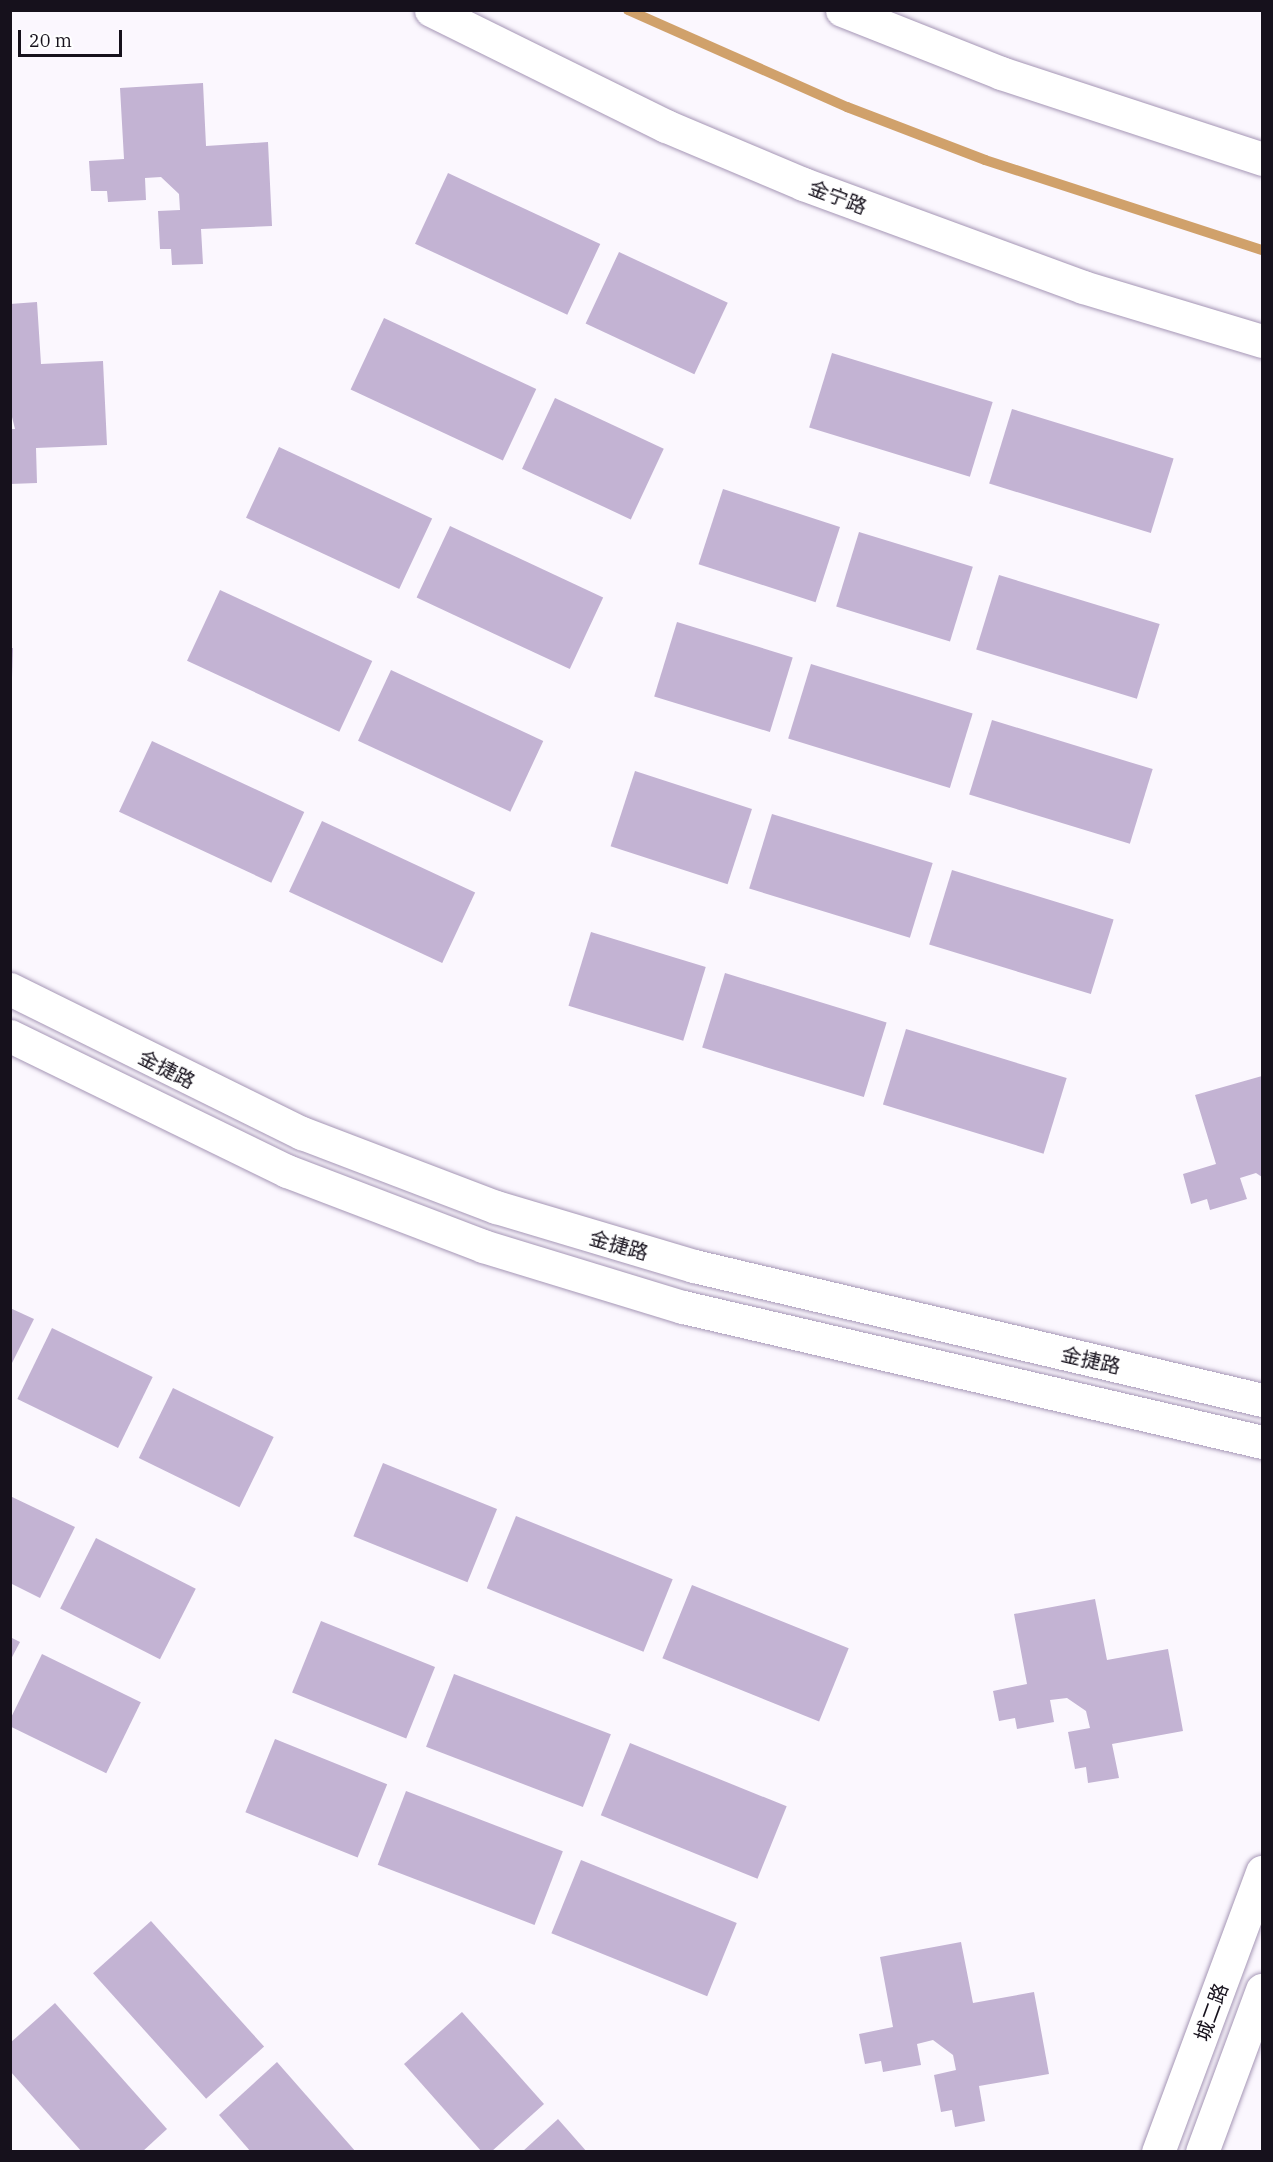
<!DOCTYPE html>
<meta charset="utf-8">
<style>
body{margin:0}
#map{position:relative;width:1273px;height:2162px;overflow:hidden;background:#fbf7fe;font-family:"IBM Plex Serif","Noto Sans SC",serif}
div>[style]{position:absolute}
.stream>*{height:10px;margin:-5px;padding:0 5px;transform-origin:5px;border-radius:5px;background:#d0a16b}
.building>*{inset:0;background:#c3b3d3;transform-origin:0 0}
.roads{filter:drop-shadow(0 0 2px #a596b5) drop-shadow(0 0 2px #a596b5)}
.street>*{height:33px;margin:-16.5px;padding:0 16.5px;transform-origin:16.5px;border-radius:16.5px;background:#fff}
.secondary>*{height:33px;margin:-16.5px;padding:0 16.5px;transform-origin:16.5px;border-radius:16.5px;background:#fff}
span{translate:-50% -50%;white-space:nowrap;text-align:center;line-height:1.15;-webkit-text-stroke:4.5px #fff;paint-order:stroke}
.street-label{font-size:20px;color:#16111c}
.frame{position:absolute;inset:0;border:12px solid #16111c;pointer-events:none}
.scale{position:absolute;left:18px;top:30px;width:104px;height:27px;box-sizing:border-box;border:3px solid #16111c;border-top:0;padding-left:8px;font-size:18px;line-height:21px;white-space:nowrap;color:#16111c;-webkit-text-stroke:4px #fff;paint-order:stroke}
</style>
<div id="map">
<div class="stream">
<div style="left:628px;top:10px;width:240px;rotate:23.9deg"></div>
<div style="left:847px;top:107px;width:148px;rotate:21deg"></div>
<div style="left:985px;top:160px;width:291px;rotate:18deg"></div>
</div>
<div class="building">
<div style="clip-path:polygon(203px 83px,206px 146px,268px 142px,272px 226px,201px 229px,203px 264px,172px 265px,171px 249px,160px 249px,158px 211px,180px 210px,179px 194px,161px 177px,145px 178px,146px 200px,108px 202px,107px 191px,91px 191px,89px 161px,124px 159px,120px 88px)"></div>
<div style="left:448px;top:173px;width:168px;height:78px;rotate:25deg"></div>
<div style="left:619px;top:252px;width:120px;height:79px;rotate:25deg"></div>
<div style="clip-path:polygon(37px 302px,41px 364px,103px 361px,107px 445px,36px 448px,37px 483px,10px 484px,10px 429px,15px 429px,10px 409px,10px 304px)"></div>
<div style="left:384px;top:318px;width:168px;height:79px;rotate:25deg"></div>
<div style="left:832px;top:353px;width:168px;height:78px;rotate:17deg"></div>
<div style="left:555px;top:398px;width:120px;height:78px;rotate:25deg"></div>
<div style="left:1012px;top:409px;width:169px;height:78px;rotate:17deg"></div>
<div style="left:279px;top:447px;width:169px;height:78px;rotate:25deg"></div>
<div style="left:723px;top:489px;width:123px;height:79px;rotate:18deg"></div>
<div style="left:450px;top:526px;width:169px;height:79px;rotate:25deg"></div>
<div style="left:859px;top:532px;width:119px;height:78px;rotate:17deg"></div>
<div style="left:999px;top:575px;width:168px;height:78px;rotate:17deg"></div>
<div style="left:220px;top:590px;width:168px;height:78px;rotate:25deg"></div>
<div style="left:677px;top:622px;width:121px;height:78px;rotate:17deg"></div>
<div style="clip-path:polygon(10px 648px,13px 648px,12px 677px,10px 677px)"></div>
<div style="left:811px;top:664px;width:169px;height:78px;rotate:17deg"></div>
<div style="left:391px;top:670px;width:168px;height:78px;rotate:25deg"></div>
<div style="left:992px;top:720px;width:168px;height:78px;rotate:17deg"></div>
<div style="left:152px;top:741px;width:168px;height:78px;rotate:25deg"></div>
<div style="left:635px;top:771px;width:123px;height:79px;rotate:18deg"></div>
<div style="left:772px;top:814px;width:168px;height:78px;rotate:17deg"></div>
<div style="left:322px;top:821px;width:169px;height:78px;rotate:25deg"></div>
<div style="left:952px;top:870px;width:169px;height:78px;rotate:17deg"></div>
<div style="left:591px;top:932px;width:120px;height:77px;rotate:17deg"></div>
<div style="left:725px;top:973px;width:169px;height:78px;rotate:17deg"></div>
<div style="left:906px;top:1029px;width:168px;height:79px;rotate:17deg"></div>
<div style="clip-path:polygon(1262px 1076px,1262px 1177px,1256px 1173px,1240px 1178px,1247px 1199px,1210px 1210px,1207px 1199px,1191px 1204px,1183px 1174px,1216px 1164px,1195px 1095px)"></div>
<div style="clip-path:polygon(10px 1308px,34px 1319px,10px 1367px)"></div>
<div style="left:52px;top:1328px;width:112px;height:79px;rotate:26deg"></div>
<div style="left:173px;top:1388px;width:112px;height:78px;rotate:26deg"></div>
<div style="left:383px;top:1463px;width:123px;height:79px;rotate:22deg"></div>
<div style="clip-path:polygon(10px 1496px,75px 1527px,40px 1598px,10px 1583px)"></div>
<div style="left:516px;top:1516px;width:169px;height:78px;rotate:22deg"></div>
<div style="left:96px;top:1538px;width:112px;height:79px;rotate:27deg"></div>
<div style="left:692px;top:1585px;width:169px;height:79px;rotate:22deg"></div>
<div style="clip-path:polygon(1095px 1599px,1107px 1660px,1168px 1649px,1183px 1731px,1112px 1744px,1119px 1778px,1088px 1783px,1086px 1767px,1075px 1769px,1068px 1732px,1090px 1728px,1086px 1711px,1067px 1698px,1050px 1700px,1054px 1722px,1017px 1729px,1015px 1718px,999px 1721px,993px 1691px,1027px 1684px,1014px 1614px)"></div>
<div style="left:321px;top:1621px;width:123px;height:77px;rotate:22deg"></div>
<div style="clip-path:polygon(10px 1637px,20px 1642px,10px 1661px)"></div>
<div style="left:42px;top:1654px;width:110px;height:79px;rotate:26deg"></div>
<div style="left:454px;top:1674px;width:168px;height:78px;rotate:21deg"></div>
<div style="left:275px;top:1739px;width:121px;height:79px;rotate:22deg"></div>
<div style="left:630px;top:1743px;width:169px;height:78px;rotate:22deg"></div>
<div style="left:406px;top:1791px;width:168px;height:79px;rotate:21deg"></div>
<div style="left:581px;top:1860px;width:168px;height:79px;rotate:22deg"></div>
<div style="left:151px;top:1921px;width:169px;height:78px;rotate:48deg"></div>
<div style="clip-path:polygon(961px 1942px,973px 2003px,1034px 1992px,1049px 2074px,979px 2086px,985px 2121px,955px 2127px,952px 2110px,941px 2112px,934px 2075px,956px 2070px,953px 2055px,933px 2040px,917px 2044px,921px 2065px,883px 2072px,881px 2061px,865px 2064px,859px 2034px,893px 2027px,880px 1957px)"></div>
<div style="clip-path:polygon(55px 2003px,167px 2129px,142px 2152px,82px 2152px,10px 2071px,10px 2043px)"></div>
<div style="clip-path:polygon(462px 2012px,544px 2104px,491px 2152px,482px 2152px,404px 2064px)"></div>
<div style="clip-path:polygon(277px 2062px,356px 2152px,251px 2152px,219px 2115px)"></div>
<div style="clip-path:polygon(558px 2119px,587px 2152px,522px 2152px)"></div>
</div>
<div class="roads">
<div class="street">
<div style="left:10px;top:989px;width:326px;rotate:26.3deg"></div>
<div style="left:302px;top:1133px;width:208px;rotate:20.9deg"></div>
<div style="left:496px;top:1207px;width:207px;rotate:16.6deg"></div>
<div style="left:694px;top:1266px;width:584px;rotate:13.27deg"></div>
<div style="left:10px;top:1036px;width:308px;rotate:26deg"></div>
<div style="left:287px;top:1171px;width:210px;rotate:20.9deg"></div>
<div style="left:483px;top:1246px;width:209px;rotate:17deg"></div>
<div style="left:683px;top:1307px;width:595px;rotate:13.12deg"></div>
<div style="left:1158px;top:2152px;width:299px;rotate:-69.6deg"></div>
<div style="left:1202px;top:2152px;width:173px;rotate:-69.7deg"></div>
</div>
<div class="secondary">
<div style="left:431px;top:10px;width:262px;rotate:26.3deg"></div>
<div style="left:666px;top:126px;width:149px;rotate:22.9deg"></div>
<div style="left:803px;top:184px;width:298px;rotate:20.2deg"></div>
<div style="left:1083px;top:287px;width:187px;rotate:16.8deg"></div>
<div style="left:842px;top:10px;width:171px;rotate:21.6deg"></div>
<div style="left:1001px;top:73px;width:275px;rotate:18.2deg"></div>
</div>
</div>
<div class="street-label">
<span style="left:838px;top:197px;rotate:21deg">金宁路</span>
<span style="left:167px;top:1069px;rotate:27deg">金捷路</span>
<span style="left:619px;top:1245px;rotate:16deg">金捷路</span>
<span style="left:1091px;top:1360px;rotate:13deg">金捷路</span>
<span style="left:1211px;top:2012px;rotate:-70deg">城二路</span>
</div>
<div class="frame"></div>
<div class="scale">20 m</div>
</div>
